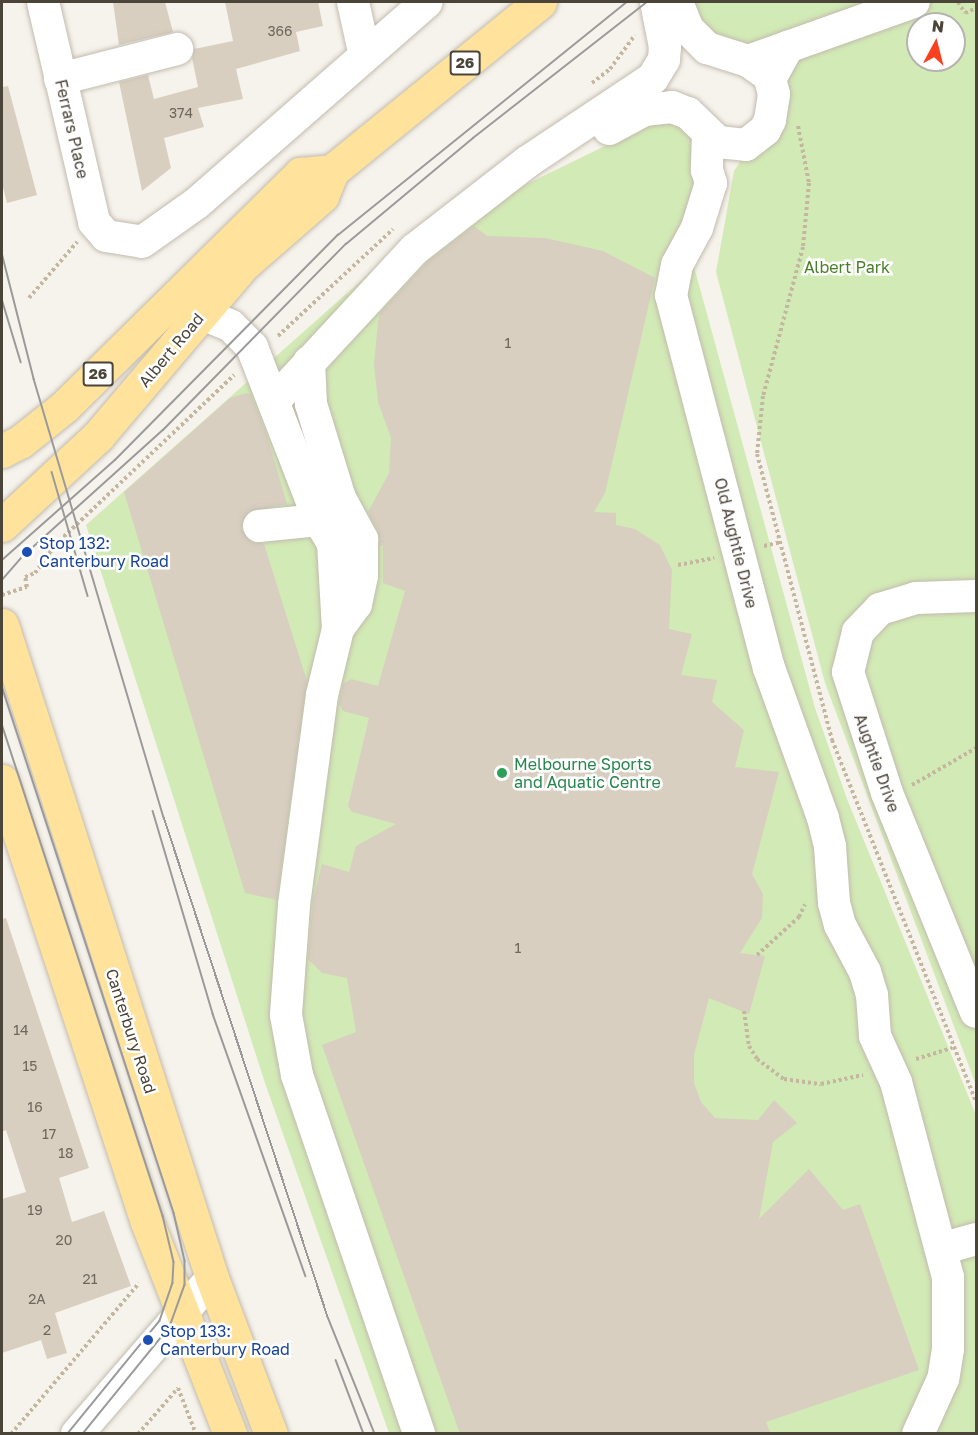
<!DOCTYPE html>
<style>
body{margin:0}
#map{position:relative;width:978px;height:1435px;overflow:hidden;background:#f6f3ec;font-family:"Golos Text",sans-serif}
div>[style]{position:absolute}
.green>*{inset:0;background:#d2eab5}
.building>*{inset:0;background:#d8cfc1}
.path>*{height:4px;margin-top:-2px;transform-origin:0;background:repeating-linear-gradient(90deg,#c4b79f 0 3px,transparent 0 6px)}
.roads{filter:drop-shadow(0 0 2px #c2bbae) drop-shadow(0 0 2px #c2bbae)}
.minor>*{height:32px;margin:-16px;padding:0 16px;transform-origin:16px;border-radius:16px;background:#fff}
.major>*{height:33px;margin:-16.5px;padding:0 16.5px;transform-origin:16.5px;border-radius:16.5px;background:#ffe39c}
.tram>*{height:1.5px;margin:-0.75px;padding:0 0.75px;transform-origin:0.75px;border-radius:0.75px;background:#9a9a9a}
.dots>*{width:16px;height:16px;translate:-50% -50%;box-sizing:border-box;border:3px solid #fff;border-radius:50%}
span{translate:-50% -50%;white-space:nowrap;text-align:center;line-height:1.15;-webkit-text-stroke:5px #fff;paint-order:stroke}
.number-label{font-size:14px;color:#6e675b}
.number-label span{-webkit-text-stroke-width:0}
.shield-label span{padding:2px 4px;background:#fff;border:2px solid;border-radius:4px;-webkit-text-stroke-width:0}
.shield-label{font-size:15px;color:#4b4439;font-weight:700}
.street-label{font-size:16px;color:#4b4439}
.park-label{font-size:16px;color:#4a7f2a}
.transit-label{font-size:16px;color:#164399}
.left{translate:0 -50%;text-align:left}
.leisure-label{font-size:16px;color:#27864d}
.frame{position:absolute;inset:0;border:3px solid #4b4439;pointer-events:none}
.north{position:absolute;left:906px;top:12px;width:60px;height:60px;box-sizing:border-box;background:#fff;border:2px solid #b7b4b0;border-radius:50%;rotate:7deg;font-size:16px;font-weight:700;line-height:24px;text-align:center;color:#4b4439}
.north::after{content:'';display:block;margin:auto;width:21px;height:27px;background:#fc3f1d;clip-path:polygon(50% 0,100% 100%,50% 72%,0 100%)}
</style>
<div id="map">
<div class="green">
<div style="clip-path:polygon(evenodd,691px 2px,976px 2px,976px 1085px,825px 683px,716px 272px,734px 171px,787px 93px,710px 41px,691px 2px,918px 24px,954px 24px,954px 60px,918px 60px,918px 24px)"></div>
<div style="clip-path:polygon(656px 121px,683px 124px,700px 148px,693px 263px,815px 708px,847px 799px,976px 1115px,976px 1433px,389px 1433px,265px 1083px,86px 525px,400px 246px)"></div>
</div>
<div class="building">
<div style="clip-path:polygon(113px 2px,165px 2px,173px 32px,119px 45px)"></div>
<div style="clip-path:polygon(225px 2px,318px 2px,323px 26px,296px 32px,300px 51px,236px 69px,243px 99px,198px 108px,204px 127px,164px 138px,171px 168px,142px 191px,119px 82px,148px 75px,154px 99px,198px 87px,192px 58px,194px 49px,233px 41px)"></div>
<div style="clip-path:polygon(8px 86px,37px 195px,7px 203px,2px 183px,2px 87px)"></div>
<div style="clip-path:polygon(474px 226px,487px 236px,545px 238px,603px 251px,655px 278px,605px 493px,594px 512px,616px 513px,616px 525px,635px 529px,660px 545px,672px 570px,669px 629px,692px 634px,681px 675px,717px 680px,712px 702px,744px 730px,735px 767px,779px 772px,752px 874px,763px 894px,762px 918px,740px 953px,765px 956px,749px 1014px,709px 998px,694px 1055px,694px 1083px,701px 1102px,715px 1118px,758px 1120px,774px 1100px,797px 1123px,773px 1142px,759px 1219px,809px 1169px,843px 1210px,860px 1204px,919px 1370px,766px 1422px,771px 1434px,460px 1434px,322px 1045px,356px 1032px,347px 978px,322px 973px,308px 959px,313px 900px,322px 864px,349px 872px,356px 846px,396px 824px,352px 812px,348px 806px,369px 718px,343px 711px,339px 704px,343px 684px,351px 679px,378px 686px,405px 591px,383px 583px,383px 545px,380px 546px,378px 531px,368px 512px,389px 473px,391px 438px,378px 402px,374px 364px,378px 322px,380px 313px,427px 262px)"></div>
<div style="clip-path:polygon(246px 393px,251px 395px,266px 433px,287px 504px,249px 511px,241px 528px,251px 542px,264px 544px,307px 681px,277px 900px,245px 893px,124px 492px,230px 398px)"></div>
<div style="clip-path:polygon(6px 918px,89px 1168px,59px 1178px,72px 1222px,104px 1211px,131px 1286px,55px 1313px,67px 1353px,47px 1359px,41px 1340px,2px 1353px,2px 1199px,26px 1192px,6px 1130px,2px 1132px,2px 919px)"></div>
</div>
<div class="path">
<div style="left:958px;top:2px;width:13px;rotate:58deg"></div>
<div style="left:965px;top:13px;width:12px;rotate:-24deg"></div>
<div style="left:592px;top:83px;width:23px;rotate:-38deg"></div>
<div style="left:610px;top:69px;width:42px;rotate:-53.7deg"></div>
<div style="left:798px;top:126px;width:58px;rotate:79.1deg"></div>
<div style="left:809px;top:183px;width:64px;rotate:95.4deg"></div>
<div style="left:803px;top:247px;width:154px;rotate:105deg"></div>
<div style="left:763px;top:396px;width:58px;rotate:95.9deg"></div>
<div style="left:757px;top:454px;width:296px;rotate:75.3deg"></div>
<div style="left:832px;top:740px;width:390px;rotate:68.3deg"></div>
<div style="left:29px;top:298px;width:74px;rotate:-49.4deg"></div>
<div style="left:278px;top:336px;width:157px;rotate:-42.9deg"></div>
<div style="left:764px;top:546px;width:17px;rotate:-13deg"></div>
<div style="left:678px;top:565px;width:37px;rotate:-11deg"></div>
<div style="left:2px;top:595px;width:26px;rotate:-18deg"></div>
<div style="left:27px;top:587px;width:10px;rotate:-101deg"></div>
<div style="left:25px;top:577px;width:11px;rotate:-22deg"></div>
<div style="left:35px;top:573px;width:34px;rotate:-54deg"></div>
<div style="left:55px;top:545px;width:247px;rotate:-43.5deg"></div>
<div style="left:912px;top:785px;width:74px;rotate:-30deg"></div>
<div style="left:757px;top:955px;width:57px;rotate:-42.1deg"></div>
<div style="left:799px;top:917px;width:14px;rotate:-65deg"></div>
<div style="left:744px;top:1011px;width:35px;rotate:82deg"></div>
<div style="left:749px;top:1046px;width:15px;rotate:58deg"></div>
<div style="left:757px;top:1059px;width:34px;rotate:37deg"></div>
<div style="left:784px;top:1079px;width:37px;rotate:8deg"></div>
<div style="left:821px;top:1084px;width:43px;rotate:-12.1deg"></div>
<div style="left:916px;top:1059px;width:38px;rotate:-17deg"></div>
<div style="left:11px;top:1434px;width:198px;rotate:-49.7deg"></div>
<div style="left:138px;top:1434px;width:61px;rotate:-49deg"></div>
<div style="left:178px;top:1388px;width:49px;rotate:68.6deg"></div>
</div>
<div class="roads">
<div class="minor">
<div style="left:43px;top:2px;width:226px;rotate:76.9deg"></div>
<div style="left:94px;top:222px;width:18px;rotate:49deg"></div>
<div style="left:106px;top:236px;width:36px;rotate:9deg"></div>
<div style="left:142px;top:242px;width:67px;rotate:-35.3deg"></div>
<div style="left:197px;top:203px;width:305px;rotate:-41.2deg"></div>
<div style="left:353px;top:2px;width:55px;rotate:77.5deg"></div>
<div style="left:677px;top:2px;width:29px;rotate:68deg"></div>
<div style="left:688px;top:29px;width:27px;rotate:45deg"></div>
<div style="left:707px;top:48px;width:43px;rotate:17.6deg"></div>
<div style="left:748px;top:61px;width:19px;rotate:35deg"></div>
<div style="left:748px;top:61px;width:176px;rotate:-19.6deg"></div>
<div style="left:60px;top:79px;width:121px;rotate:-14.4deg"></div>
<div style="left:609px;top:129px;width:40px;rotate:-28deg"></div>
<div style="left:644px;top:110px;width:28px;rotate:-6deg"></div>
<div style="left:672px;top:107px;width:17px;rotate:21deg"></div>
<div style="left:688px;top:113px;width:42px;rotate:44deg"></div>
<div style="left:718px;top:142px;width:28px;rotate:6deg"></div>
<div style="left:746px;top:145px;width:24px;rotate:-38deg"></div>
<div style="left:765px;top:130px;width:11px;rotate:-63deg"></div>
<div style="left:770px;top:120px;width:26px;rotate:-81deg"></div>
<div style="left:774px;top:94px;width:16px;rotate:-105deg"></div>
<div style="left:770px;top:79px;width:37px;rotate:-61deg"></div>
<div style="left:708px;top:134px;width:36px;rotate:92deg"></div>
<div style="left:707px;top:170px;width:14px;rotate:73deg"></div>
<div style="left:711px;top:183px;width:47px;rotate:107.3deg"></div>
<div style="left:697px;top:228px;width:42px;rotate:118.4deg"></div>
<div style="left:677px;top:265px;width:31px;rotate:101deg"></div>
<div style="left:671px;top:295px;width:386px;rotate:75.3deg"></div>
<div style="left:769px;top:668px;width:159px;rotate:70.2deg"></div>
<div style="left:823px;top:818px;width:30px;rotate:76deg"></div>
<div style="left:830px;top:847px;width:56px;rotate:85.9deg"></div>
<div style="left:834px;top:903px;width:23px;rotate:75deg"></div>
<div style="left:840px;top:925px;width:53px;rotate:62deg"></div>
<div style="left:865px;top:972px;width:24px;rotate:73deg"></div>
<div style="left:872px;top:995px;width:41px;rotate:85.8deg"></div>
<div style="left:875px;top:1036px;width:51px;rotate:65.5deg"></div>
<div style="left:896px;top:1082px;width:202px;rotate:75.1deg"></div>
<div style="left:948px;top:1277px;width:72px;rotate:90deg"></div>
<div style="left:948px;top:1349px;width:30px;rotate:99deg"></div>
<div style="left:943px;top:1379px;width:60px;rotate:114.4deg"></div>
<div style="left:202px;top:314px;width:31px;rotate:22deg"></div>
<div style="left:231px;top:326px;width:30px;rotate:45deg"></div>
<div style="left:252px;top:347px;width:186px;rotate:68.8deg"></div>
<div style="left:319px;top:520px;width:27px;rotate:59deg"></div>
<div style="left:333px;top:543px;width:86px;rotate:86.7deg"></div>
<div style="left:338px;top:629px;width:68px;rotate:103.6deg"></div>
<div style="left:322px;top:695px;width:212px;rotate:97.6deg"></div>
<div style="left:294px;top:905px;width:110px;rotate:94.2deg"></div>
<div style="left:286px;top:1015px;width:61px;rotate:79.6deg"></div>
<div style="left:297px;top:1075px;width:379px;rotate:71.2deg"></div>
<div style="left:309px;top:362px;width:42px;rotate:87.3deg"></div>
<div style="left:311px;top:404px;width:98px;rotate:72.9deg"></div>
<div style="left:340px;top:498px;width:47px;rotate:61.8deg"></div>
<div style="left:362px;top:539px;width:37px;rotate:90deg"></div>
<div style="left:362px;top:576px;width:29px;rotate:102deg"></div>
<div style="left:356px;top:604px;width:31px;rotate:126deg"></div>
<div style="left:275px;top:400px;width:206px;rotate:-47.2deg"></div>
<div style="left:415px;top:249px;width:142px;rotate:-37.8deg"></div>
<div style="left:527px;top:162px;width:151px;rotate:-33.7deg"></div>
<div style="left:653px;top:78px;width:21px;rotate:-59deg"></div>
<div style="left:664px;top:60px;width:13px;rotate:-86deg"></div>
<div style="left:665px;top:47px;width:46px;rotate:-101.3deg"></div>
<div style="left:259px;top:526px;width:60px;rotate:-5.7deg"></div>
<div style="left:319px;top:520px;width:21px;rotate:-45deg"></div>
<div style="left:976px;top:596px;width:60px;rotate:178.1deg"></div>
<div style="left:916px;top:598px;width:38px;rotate:163deg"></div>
<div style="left:880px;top:609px;width:32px;rotate:134deg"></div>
<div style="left:858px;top:632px;width:41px;rotate:104deg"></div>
<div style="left:848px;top:672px;width:127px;rotate:72.1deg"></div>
<div style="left:887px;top:793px;width:236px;rotate:67.9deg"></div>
<div style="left:941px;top:1249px;width:36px;rotate:-16deg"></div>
<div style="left:77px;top:1434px;width:206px;rotate:-49.1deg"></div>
</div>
<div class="major">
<div style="left:2px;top:451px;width:20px;rotate:-27deg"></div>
<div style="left:20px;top:442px;width:56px;rotate:-38.5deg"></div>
<div style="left:64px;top:407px;width:332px;rotate:-44.6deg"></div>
<div style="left:300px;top:174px;width:32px;rotate:-5deg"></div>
<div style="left:2px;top:525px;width:131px;rotate:-42.8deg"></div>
<div style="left:98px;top:436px;width:224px;rotate:-49.7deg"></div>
<div style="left:243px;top:265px;width:105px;rotate:-41.1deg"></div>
<div style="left:322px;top:196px;width:27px;rotate:-68deg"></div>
<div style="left:332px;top:171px;width:268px;rotate:-39.1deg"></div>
<div style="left:2px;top:625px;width:686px;rotate:72.17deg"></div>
<div style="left:212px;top:1278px;width:167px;rotate:69.3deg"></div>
<div style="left:2px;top:781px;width:464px;rotate:71.8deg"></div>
<div style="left:147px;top:1222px;width:228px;rotate:68.6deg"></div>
</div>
</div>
<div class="tram">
<div style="left:2px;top:253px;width:130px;rotate:75.7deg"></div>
<div style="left:34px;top:379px;width:457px;rotate:73.5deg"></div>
<div style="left:164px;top:817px;width:526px;rotate:71.84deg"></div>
<div style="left:328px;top:1317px;width:126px;rotate:68.1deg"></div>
<div style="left:2px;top:299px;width:66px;rotate:73.2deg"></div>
<div style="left:52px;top:472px;width:129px;rotate:73.8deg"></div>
<div style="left:2px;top:560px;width:151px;rotate:-41.5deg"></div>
<div style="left:115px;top:460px;width:317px;rotate:-45.3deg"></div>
<div style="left:338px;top:235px;width:371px;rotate:-38.9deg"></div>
<div style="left:2px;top:580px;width:32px;rotate:-49deg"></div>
<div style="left:23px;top:556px;width:188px;rotate:-42deg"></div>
<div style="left:163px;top:430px;width:261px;rotate:-45.5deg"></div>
<div style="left:346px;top:244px;width:165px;rotate:-39.8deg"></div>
<div style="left:473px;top:138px;width:221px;rotate:-38deg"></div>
<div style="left:2px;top:686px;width:554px;rotate:71.92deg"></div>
<div style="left:174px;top:1213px;width:49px;rotate:77.1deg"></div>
<div style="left:185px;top:1261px;width:24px;rotate:90deg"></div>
<div style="left:185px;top:1285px;width:45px;rotate:109.7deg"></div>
<div style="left:170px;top:1327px;width:138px;rotate:129.1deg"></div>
<div style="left:2px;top:724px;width:518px;rotate:71.88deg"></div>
<div style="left:163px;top:1216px;width:47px;rotate:76.6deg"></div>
<div style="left:174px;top:1262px;width:21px;rotate:93deg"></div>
<div style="left:173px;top:1283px;width:40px;rotate:108.9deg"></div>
<div style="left:160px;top:1321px;width:146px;rotate:129.2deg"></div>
<div style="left:153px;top:811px;width:212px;rotate:73.5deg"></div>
<div style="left:213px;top:1014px;width:278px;rotate:70.5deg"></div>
<div style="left:336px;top:1360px;width:79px;rotate:69.3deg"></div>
</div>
<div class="dots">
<div style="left:27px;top:552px;background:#1a4fb4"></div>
<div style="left:502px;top:773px;background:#2e9e5b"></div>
<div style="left:148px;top:1340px;background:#1a4fb4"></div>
</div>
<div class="number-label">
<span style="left:280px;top:31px">366</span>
<span style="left:181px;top:113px">374</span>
<span style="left:508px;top:343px">1</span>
<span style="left:518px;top:948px">1</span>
<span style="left:21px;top:1030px">14</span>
<span style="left:30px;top:1066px">15</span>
<span style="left:35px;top:1107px">16</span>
<span style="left:49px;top:1134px">17</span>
<span style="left:66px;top:1153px">18</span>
<span style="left:35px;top:1210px">19</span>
<span style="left:64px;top:1240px">20</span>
<span style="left:90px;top:1279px">21</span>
<span style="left:37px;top:1299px">2A</span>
<span style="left:47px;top:1330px">2</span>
</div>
<div class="shield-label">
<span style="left:465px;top:63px">26</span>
<span style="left:98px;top:374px">26</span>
</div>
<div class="street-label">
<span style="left:72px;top:129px;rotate:77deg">Ferrars Place</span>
<span style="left:171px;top:350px;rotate:-50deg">Albert Road</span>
<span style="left:736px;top:543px;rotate:76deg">Old Aughtie Drive</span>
<span style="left:877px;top:763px;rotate:70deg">Aughtie Drive</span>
<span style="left:131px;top:1031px;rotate:72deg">Canterbury Road</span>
</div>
<div class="park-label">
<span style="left:847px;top:267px">Albert Park</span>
</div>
<div class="transit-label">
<span class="left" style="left:39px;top:552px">Stop 132:<br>Canterbury Road</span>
<span class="left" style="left:160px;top:1340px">Stop 133:<br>Canterbury Road</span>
</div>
<div class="leisure-label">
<span class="left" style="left:514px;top:773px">Melbourne Sports<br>and Aquatic Centre</span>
</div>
<div class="frame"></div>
<div class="north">N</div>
</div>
